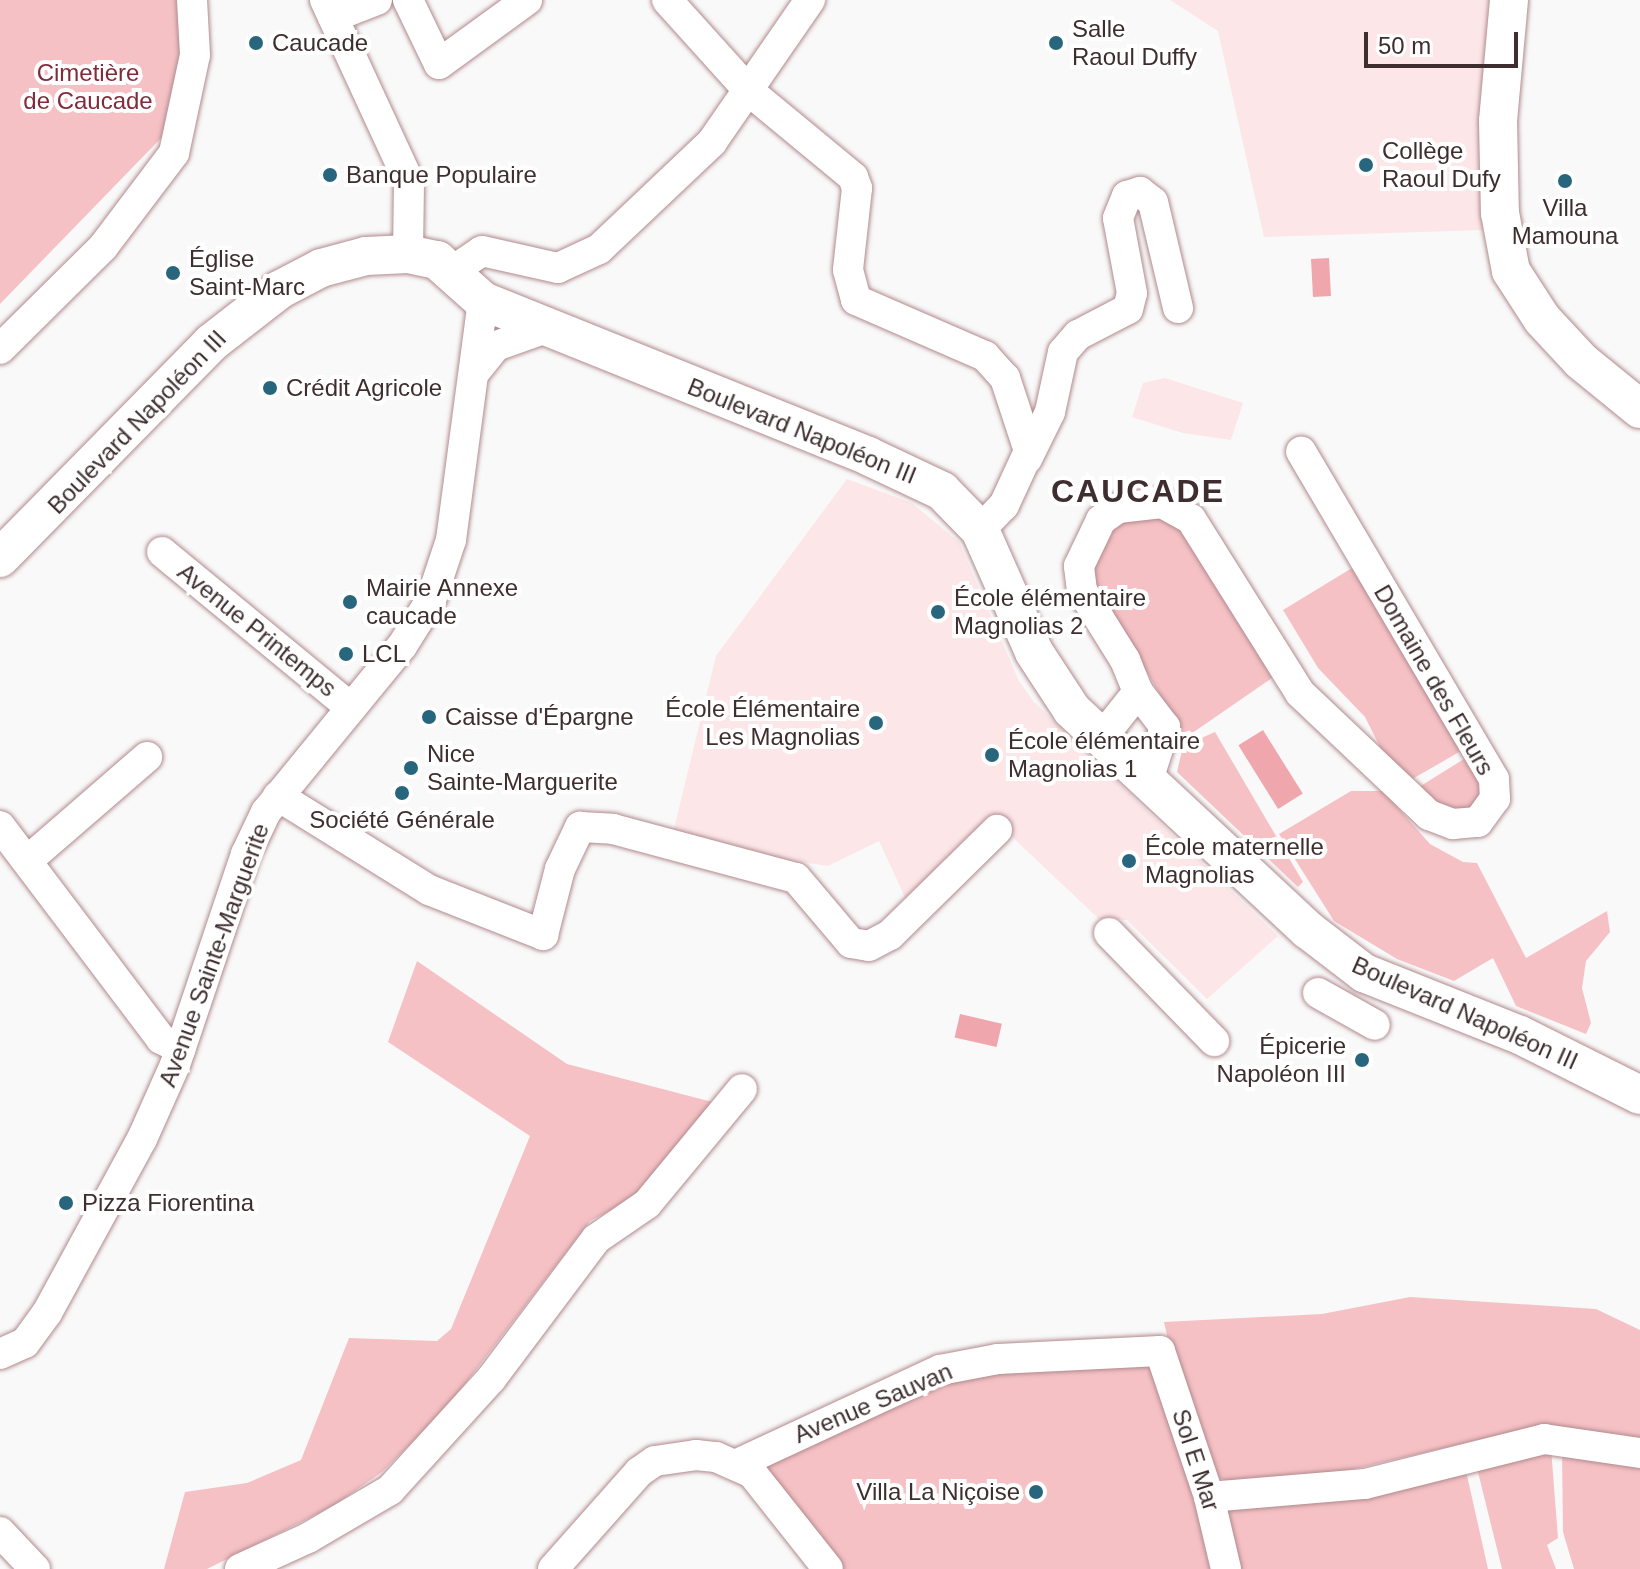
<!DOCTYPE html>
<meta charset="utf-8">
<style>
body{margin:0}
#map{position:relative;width:1640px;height:1569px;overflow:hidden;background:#f9f9f9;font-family:Arial,sans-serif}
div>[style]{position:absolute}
.built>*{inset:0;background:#fce6e8}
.green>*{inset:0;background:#f5c1c5}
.water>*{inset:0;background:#efa7ad;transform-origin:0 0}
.roads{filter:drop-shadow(0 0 2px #b18a8d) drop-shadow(0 0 2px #b18a8d)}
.minor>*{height:30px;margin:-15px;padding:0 15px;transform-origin:15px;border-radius:15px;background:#fff}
.major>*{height:38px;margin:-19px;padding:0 19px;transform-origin:19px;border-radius:19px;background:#fff}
.dots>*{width:22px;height:22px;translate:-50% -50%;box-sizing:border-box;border:4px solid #fff;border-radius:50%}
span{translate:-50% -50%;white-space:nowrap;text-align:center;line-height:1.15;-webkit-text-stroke:8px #fff;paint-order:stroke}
.poi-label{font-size:24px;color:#3e2e2f}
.left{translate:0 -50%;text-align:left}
.right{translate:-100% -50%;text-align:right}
.park-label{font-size:24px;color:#802c3a}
.street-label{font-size:24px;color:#3e2e2f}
.district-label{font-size:32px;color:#3e2e2f;font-weight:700;letter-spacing:2px}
.scale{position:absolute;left:1364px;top:32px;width:154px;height:36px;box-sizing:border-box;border:4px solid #3e2e2f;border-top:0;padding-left:10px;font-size:24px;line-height:28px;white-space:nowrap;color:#3e2e2f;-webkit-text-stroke:6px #fff;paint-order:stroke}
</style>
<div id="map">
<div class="built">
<div style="clip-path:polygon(1170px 0,1491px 0,1484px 230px,1264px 237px,1218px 31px)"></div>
<div style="clip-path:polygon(1165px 378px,1243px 403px,1231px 440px,1183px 433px,1132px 417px,1143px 383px)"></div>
<div style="clip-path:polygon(847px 479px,912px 503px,959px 542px,1019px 681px,1034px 702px,1278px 936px,1207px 999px,1127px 920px,1099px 919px,1007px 832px,910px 908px,879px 841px,828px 866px,671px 841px,716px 656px)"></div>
</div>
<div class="green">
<div style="clip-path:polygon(0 0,180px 0,183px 36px,167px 132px,0 304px)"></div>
<div style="clip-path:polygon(1139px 512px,1174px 520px,1192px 540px,1272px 678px,1185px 738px,1094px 581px,1093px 542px)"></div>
<div style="clip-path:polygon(1352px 568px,1461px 751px,1407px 782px,1388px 763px,1365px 717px,1318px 668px,1283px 610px)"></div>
<div style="clip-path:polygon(1215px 732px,1303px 882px,1298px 887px,1177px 772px,1183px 746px)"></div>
<div style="clip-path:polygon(1464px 759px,1480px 784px,1478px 800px,1469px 810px,1444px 811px,1419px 787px)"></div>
<div style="clip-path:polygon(1351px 791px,1383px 791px,1430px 844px,1463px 862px,1477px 863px,1526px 958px,1607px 911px,1610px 932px,1586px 961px,1582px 988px,1591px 1023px,1586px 1034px,1516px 1006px,1493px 958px,1454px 981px,1397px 959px,1334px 921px,1279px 834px)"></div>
<div style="clip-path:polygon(417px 961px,567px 1064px,716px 1103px,635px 1198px,590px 1221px,445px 1410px,382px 1472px,333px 1506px,207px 1569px,164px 1569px,185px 1492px,247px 1483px,301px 1460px,349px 1338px,437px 1341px,451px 1329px,530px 1136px,388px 1042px)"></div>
<div style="clip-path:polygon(1410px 1297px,1596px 1309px,1640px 1330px,1640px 1444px,1538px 1426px,1324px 1476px,1232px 1484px,1209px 1472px,1178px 1385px,1164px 1322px,1322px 1314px)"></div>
<div style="clip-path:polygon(1156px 1366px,1222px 1569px,840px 1569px,759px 1470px,971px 1369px)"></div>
<div style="clip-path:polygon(1551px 1448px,1558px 1538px,1547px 1545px,1556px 1569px,1502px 1569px,1475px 1460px)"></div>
<div style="clip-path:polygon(1562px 1450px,1640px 1462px,1640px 1569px,1574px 1569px,1563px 1532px)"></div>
<div style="clip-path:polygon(1464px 1462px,1488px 1569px,1230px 1569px,1225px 1516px,1232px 1502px)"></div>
</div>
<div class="water">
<div style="left:1329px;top:258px;width:38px;height:18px;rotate:87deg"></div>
<div style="left:1263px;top:730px;width:75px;height:29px;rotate:58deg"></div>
<div style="left:960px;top:1014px;width:43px;height:24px;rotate:13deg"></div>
</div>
<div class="roads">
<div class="minor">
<div style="left:325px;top:0;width:200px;rotate:65.2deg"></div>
<div style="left:409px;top:182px;width:72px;rotate:90.8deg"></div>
<div style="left:408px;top:0;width:71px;rotate:64.2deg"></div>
<div style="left:439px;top:64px;width:109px;rotate:-36deg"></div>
<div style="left:667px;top:0;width:122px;rotate:48deg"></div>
<div style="left:749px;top:91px;width:135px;rotate:39.6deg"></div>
<div style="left:853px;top:177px;width:12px;rotate:70deg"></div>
<div style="left:857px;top:188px;width:82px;rotate:96.3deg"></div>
<div style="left:848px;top:270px;width:31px;rotate:75deg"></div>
<div style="left:856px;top:300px;width:141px;rotate:23.5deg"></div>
<div style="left:985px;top:356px;width:30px;rotate:48deg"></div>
<div style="left:1005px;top:378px;width:77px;rotate:71.8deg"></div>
<div style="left:1029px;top:451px;width:60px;rotate:114.8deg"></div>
<div style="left:1004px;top:505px;width:35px;rotate:134deg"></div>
<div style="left:333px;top:17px;width:47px;rotate:-21.1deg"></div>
<div style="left:451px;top:272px;width:37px;rotate:-34deg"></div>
<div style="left:482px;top:251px;width:78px;rotate:12.6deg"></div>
<div style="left:558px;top:268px;width:45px;rotate:-24.9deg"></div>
<div style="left:599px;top:249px;width:156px;rotate:-43.4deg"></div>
<div style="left:712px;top:142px;width:173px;rotate:-55.4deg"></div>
<div style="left:0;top:349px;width:145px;rotate:-44.7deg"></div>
<div style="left:103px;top:247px;width:118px;rotate:-52.9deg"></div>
<div style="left:174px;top:153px;width:100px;rotate:-77.9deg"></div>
<div style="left:195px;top:55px;width:55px;rotate:-93.1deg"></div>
<div style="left:474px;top:373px;width:35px;rotate:-51deg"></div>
<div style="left:496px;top:346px;width:53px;rotate:-19.8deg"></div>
<div style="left:1027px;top:459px;width:52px;rotate:-63.9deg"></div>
<div style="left:1050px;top:412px;width:61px;rotate:-77.8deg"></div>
<div style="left:1063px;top:352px;width:23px;rotate:-49deg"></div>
<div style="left:1078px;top:335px;width:56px;rotate:-27.5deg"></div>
<div style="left:1128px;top:309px;width:16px;rotate:-76deg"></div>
<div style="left:1132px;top:293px;width:76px;rotate:-100.6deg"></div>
<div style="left:1118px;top:218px;width:24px;rotate:-68deg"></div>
<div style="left:1127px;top:196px;width:14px;rotate:-17deg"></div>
<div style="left:1140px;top:192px;width:16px;rotate:38deg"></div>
<div style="left:1153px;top:202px;width:109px;rotate:76.7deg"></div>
<div style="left:162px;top:552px;width:245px;rotate:39.5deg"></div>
<div style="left:1102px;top:737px;width:58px;rotate:-51.3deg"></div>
<div style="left:1148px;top:780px;width:56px;rotate:-72.2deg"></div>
<div style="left:1165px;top:727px;width:44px;rotate:-127.6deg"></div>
<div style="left:1138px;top:692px;width:35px;rotate:-112deg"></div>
<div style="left:1125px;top:660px;width:81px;rotate:-121.9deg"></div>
<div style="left:1082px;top:591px;width:25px;rotate:-97deg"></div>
<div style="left:1079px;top:566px;width:51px;rotate:-64.4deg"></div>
<div style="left:1101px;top:520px;width:21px;rotate:-35deg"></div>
<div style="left:1118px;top:508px;width:44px;rotate:-6.5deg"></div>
<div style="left:1162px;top:503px;width:33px;rotate:29deg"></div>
<div style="left:1191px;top:519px;width:205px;rotate:57.9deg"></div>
<div style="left:1300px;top:693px;width:178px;rotate:43.4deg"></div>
<div style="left:1429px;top:815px;width:26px;rotate:21deg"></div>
<div style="left:1453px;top:824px;width:25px;rotate:-5deg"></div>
<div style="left:1478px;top:822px;width:29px;rotate:-54deg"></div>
<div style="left:1495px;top:799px;width:20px;rotate:-93deg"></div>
<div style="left:1494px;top:779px;width:380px;rotate:-120.5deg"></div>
<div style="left:278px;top:796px;width:178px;rotate:31.9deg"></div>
<div style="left:429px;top:890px;width:123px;rotate:21.5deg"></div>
<div style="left:543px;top:935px;width:68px;rotate:-75.6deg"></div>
<div style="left:560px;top:869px;width:47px;rotate:-64.5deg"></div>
<div style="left:580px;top:827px;width:33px;rotate:3deg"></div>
<div style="left:613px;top:829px;width:189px;rotate:15deg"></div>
<div style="left:796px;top:878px;width:85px;rotate:49.8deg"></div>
<div style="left:851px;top:943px;width:18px;rotate:9deg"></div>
<div style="left:869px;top:946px;width:24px;rotate:-28deg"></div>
<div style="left:890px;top:935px;width:150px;rotate:-44.5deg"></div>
<div style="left:0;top:826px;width:267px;rotate:52.9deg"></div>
<div style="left:161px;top:1039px;width:22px;rotate:27deg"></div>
<div style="left:27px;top:861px;width:159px;rotate:-40.9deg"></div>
<div style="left:1109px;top:933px;width:151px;rotate:45.8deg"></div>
<div style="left:1318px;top:993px;width:65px;rotate:29.3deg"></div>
<div style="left:0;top:1354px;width:27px;rotate:-24deg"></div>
<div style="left:25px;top:1343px;width:37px;rotate:-54deg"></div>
<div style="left:47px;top:1313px;width:198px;rotate:-61.4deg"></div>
<div style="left:142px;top:1139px;width:81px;rotate:-66deg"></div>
<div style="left:175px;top:1065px;width:223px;rotate:-71.4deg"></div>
<div style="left:246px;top:854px;width:47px;rotate:-64.5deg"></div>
<div style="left:266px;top:812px;width:215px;rotate:-50.7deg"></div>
<div style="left:402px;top:646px;width:54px;rotate:-57.8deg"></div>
<div style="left:431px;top:600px;width:63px;rotate:-71.6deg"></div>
<div style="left:451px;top:540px;width:241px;rotate:-82.4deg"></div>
<div style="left:735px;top:1465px;width:226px;rotate:-24.9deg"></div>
<div style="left:940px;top:1370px;width:59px;rotate:-10.7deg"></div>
<div style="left:998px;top:1359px;width:162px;rotate:-2.8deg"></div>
<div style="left:1160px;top:1351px;width:154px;rotate:71.4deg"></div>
<div style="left:1209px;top:1497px;width:74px;rotate:76.7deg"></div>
<div style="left:1209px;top:1497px;width:157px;rotate:-4.8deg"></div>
<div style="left:1365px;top:1484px;width:185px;rotate:-14.1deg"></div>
<div style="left:1544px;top:1439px;width:97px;rotate:8.3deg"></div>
<div style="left:0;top:1532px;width:51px;rotate:46.6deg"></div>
<div style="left:240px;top:1569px;width:75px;rotate:-24.5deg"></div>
<div style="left:308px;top:1538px;width:95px;rotate:-30.3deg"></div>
<div style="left:390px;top:1490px;width:150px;rotate:-47.7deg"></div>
<div style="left:491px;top:1379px;width:175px;rotate:-53.1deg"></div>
<div style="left:596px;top:1239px;width:62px;rotate:-34.5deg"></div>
<div style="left:647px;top:1204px;width:149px;rotate:-50.4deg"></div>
<div style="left:553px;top:1569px;width:130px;rotate:-48.4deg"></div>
<div style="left:639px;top:1472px;width:19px;rotate:-35deg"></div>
<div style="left:655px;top:1461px;width:41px;rotate:-8.3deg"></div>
<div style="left:696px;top:1455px;width:20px;rotate:6deg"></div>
<div style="left:716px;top:1457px;width:39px;rotate:24deg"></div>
<div style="left:752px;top:1473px;width:122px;rotate:51.6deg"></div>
</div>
<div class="major">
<div style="left:1509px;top:0;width:121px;rotate:95.2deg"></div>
<div style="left:1498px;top:121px;width:92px;rotate:88.8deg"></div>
<div style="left:1500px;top:213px;width:59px;rotate:79.3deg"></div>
<div style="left:1511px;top:271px;width:57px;rotate:57.1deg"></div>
<div style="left:1542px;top:319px;width:57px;rotate:47.1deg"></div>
<div style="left:1581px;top:361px;width:76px;rotate:39.1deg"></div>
<div style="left:0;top:558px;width:301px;rotate:-45.5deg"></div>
<div style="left:211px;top:343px;width:86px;rotate:-37.9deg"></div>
<div style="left:279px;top:290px;width:47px;rotate:-27.6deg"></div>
<div style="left:321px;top:268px;width:47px;rotate:-14.9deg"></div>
<div style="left:366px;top:256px;width:42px;rotate:-2.7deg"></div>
<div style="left:408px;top:254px;width:30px;rotate:12deg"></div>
<div style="left:437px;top:260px;width:62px;rotate:41.7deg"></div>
<div style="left:483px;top:301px;width:415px;rotate:21.9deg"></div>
<div style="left:868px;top:456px;width:82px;rotate:25.3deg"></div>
<div style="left:942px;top:491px;width:54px;rotate:45.7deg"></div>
<div style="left:980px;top:530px;width:133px;rotate:66.1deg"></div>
<div style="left:1034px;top:652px;width:69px;rotate:56.8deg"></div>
<div style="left:1072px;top:710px;width:323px;rotate:43deg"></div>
<div style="left:1308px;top:930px;width:71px;rotate:37.5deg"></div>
<div style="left:1364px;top:973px;width:168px;rotate:21.7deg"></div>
<div style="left:1520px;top:1035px;width:134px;rotate:26.6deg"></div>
</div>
</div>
<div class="dots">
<div style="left:256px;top:43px;background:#27667c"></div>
<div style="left:1056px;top:43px;background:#27667c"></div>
<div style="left:1366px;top:165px;background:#27667c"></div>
<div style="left:330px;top:175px;background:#27667c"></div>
<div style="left:1565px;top:181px;background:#27667c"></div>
<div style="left:173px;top:273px;background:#27667c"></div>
<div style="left:270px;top:388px;background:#27667c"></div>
<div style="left:350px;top:602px;background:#27667c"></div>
<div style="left:938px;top:612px;background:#27667c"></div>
<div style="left:346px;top:654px;background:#27667c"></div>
<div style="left:429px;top:717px;background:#27667c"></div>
<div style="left:876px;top:723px;background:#27667c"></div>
<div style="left:992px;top:755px;background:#27667c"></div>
<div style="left:411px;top:768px;background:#27667c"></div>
<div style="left:402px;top:793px;background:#27667c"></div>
<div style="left:1129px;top:861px;background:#27667c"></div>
<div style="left:1362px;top:1060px;background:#27667c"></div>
<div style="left:66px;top:1203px;background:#27667c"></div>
<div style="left:1036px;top:1492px;background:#27667c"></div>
</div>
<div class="poi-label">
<span class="left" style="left:1072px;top:43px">Salle<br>Raoul Duffy</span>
<span class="left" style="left:272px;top:43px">Caucade</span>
<span class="left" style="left:1382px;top:165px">Collège<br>Raoul Dufy</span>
<span class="left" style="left:346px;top:175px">Banque Populaire</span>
<span style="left:1565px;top:222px">Villa<br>Mamouna</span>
<span class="left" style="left:189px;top:273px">Église<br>Saint-Marc</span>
<span class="left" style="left:286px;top:388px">Crédit Agricole</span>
<span class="left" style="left:366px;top:602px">Mairie Annexe<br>caucade</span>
<span class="left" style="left:954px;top:612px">École élémentaire<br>Magnolias 2</span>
<span class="left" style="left:362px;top:654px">LCL</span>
<span class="right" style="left:860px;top:723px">École Élémentaire<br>Les Magnolias</span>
<span class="left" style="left:445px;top:717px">Caisse d'Épargne</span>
<span class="left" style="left:1008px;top:755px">École élémentaire<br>Magnolias 1</span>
<span class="left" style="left:427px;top:768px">Nice<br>Sainte-Marguerite</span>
<span style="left:402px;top:820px">Société Générale</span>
<span class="left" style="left:1145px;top:861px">École maternelle<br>Magnolias</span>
<span class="right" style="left:1346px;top:1060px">Épicerie<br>Napoléon III</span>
<span class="left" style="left:82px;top:1203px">Pizza Fiorentina</span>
<span class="right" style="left:1020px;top:1492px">Villa La Niçoise</span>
</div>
<div class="park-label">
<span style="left:88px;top:87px">Cimetière<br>de Caucade</span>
</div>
<div class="street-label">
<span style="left:137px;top:422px;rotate:-46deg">Boulevard Napoléon III</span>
<span style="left:802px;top:431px;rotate:22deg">Boulevard Napoléon III</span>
<span style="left:257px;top:630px;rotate:39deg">Avenue Printemps</span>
<span style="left:1434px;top:680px;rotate:60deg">Domaine des Fleurs</span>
<span style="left:214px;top:955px;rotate:-70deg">Avenue Sainte-Marguerite</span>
<span style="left:1465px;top:1013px;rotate:24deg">Boulevard Napoléon III</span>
<span style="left:873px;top:1403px;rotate:-23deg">Avenue Sauvan</span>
<span style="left:1196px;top:1460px;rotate:72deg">Sol E Mar</span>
</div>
<div class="district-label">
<span style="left:1138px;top:491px">CAUCADE</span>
</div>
<div class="scale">50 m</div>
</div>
